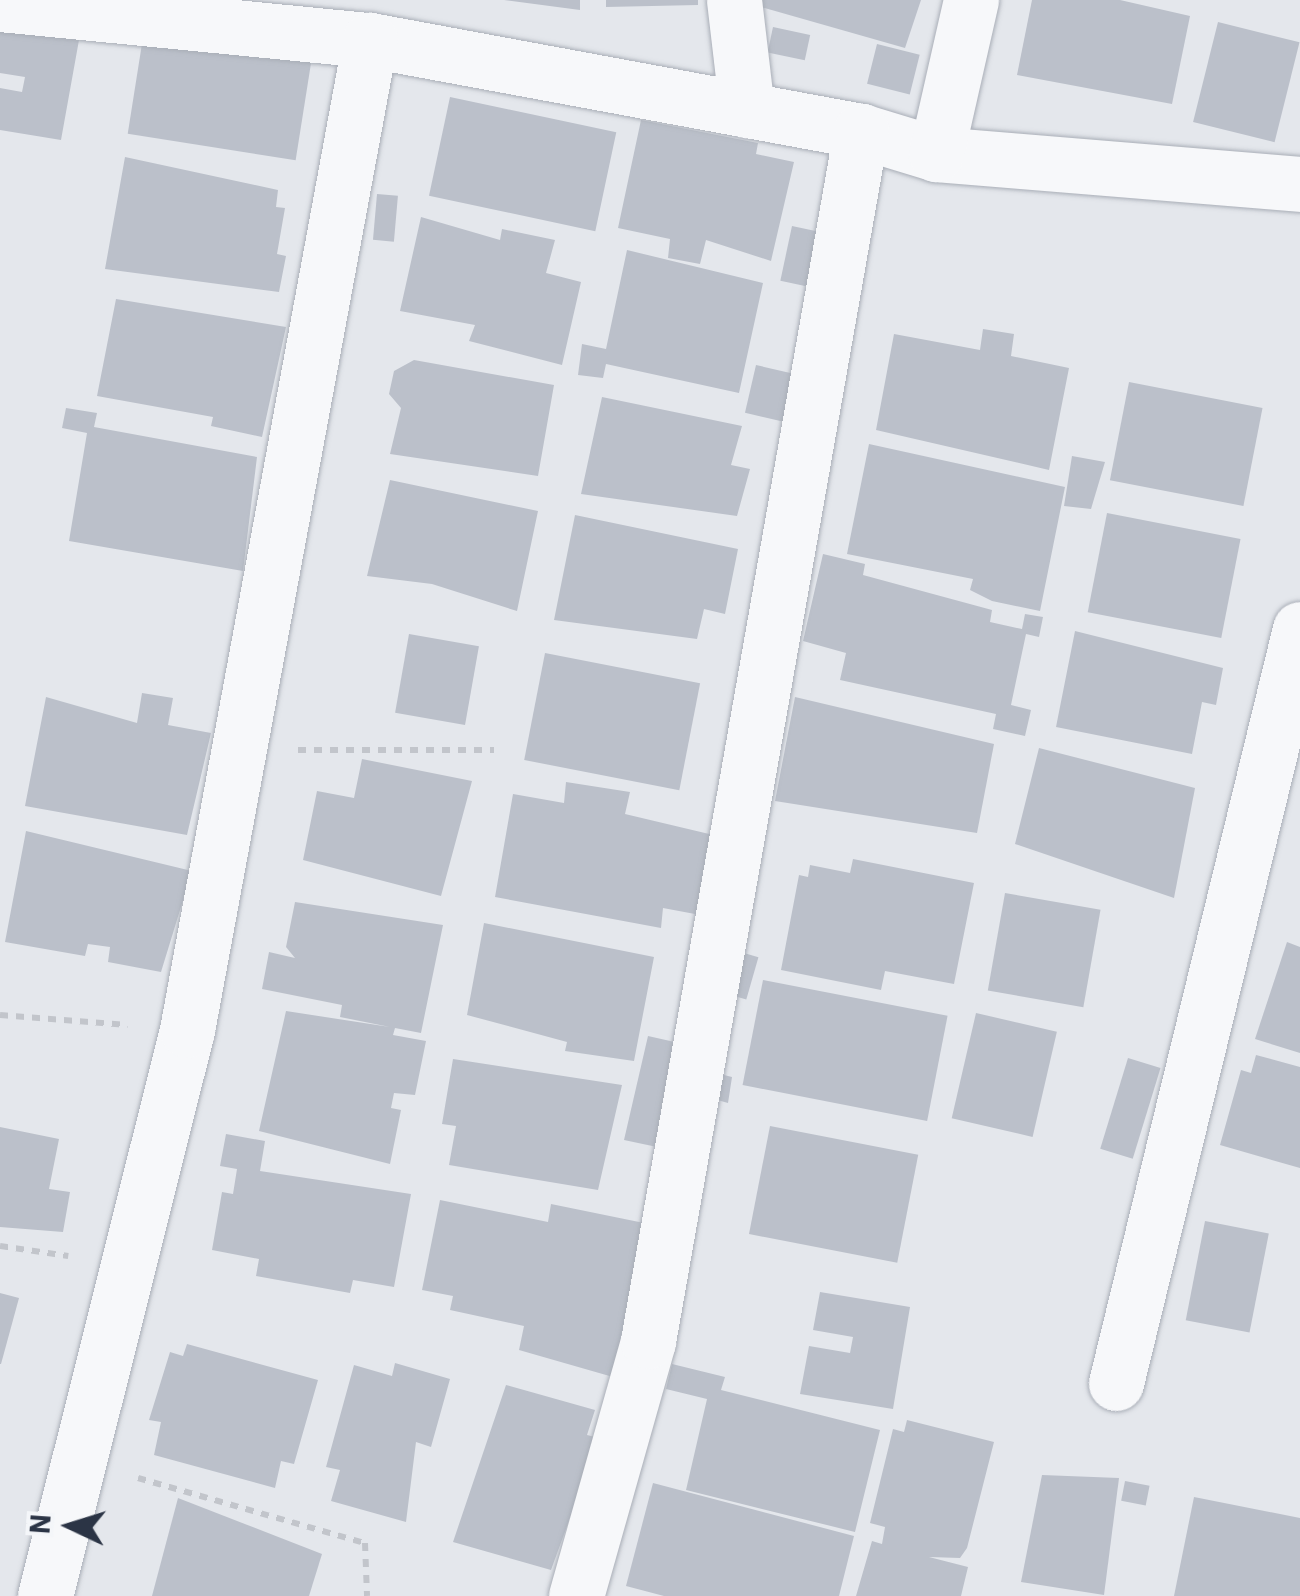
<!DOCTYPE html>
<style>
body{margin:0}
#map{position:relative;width:1300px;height:1596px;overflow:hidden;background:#e4e7ec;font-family:"IBM Plex Sans",sans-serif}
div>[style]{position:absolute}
.building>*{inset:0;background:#bbc0ca;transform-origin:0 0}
.path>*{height:6px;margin-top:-3px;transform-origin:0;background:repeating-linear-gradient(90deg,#c2c5cb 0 8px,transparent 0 16px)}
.roads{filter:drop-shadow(0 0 2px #a9aeb7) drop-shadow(0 0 2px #a9aeb7)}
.minor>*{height:55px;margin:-27.5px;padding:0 27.5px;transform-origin:27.5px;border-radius:27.5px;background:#f7f8fa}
span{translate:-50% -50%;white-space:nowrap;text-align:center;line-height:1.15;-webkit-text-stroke:8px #f4f6f9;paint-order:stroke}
.north{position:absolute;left:20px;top:1476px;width:100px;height:100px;-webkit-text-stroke:8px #f4f6f9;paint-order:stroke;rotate:274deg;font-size:28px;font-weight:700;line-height:40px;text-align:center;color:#2b3445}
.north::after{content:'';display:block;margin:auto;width:35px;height:45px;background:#2b3445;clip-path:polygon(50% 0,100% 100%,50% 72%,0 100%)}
</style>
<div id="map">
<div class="building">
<div style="clip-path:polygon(504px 0,580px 0,580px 10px)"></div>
<div style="clip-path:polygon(606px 0,698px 0,698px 5px,606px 7px)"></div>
<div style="clip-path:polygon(921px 0,905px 48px,747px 3px,748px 0)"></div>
<div style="clip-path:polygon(1032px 0,1120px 0,1190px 16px,1172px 104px,1017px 75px)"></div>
<div style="left:1218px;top:22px;width:84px;height:103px;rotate:14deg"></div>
<div style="left:773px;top:27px;width:38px;height:26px;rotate:12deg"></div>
<div style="clip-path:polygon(0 29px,79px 40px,61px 140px,0 130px,0 88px,22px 92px,25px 77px,0 73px)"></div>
<div style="left:144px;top:31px;width:170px;height:104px;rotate:9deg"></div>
<div style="left:877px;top:44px;width:44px;height:41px;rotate:14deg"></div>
<div style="left:450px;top:97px;width:170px;height:101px;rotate:12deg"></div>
<div style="clip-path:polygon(641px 120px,758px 143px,756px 154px,794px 162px,771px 261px,706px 240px,700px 264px,668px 258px,670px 239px,618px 228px)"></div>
<div style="clip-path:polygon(125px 157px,278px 190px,276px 207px,285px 208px,277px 254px,286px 256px,279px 292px,105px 269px)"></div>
<div style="left:377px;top:194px;width:21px;height:46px;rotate:5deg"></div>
<div style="clip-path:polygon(421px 217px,500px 240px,502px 229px,555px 240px,546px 273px,581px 282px,562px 365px,469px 341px,475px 325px,400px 311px)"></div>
<div style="left:792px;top:226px;width:42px;height:56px;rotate:12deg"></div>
<div style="clip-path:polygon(627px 250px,763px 283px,739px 393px,606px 364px,603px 378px,578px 375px,582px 344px,606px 349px)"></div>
<div style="clip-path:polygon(116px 299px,286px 327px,262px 437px,211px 426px,213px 417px,97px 396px)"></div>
<div style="clip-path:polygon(983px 329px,1014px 334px,1011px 356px,1069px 368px,1049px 470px,876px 430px,894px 334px,980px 350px)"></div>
<div style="clip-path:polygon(414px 360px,554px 385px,538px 476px,390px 454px,401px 408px,389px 394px,394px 371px)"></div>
<div style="left:756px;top:365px;width:53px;height:49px;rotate:13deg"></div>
<div style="left:1129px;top:382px;width:136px;height:100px;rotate:11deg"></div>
<div style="clip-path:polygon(602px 397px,742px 426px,731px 465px,750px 469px,737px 516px,581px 494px)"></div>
<div style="clip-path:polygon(66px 408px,97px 413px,94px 427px,257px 457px,243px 571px,69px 541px,87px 433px,62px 428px)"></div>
<div style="clip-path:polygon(869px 444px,1065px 487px,1040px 611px,992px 601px,970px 590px,973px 579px,847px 554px)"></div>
<div style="clip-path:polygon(1072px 456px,1105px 462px,1091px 509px,1064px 506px)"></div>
<div style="clip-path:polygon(390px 480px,538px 511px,517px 611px,432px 584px,367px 576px)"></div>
<div style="left:1107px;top:513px;width:136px;height:101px;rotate:11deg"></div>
<div style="clip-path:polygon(575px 515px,738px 549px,725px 614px,704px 609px,697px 639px,554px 620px)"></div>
<div style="clip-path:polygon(823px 554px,865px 564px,863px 575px,992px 610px,990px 622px,1022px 629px,1025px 614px,1043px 617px,1039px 637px,1026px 634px,1011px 705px,1031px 710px,1025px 736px,993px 729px,996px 714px,840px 680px,846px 653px,803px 641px)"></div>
<div style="clip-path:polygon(1075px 631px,1223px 668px,1216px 705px,1202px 702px,1192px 754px,1056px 727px)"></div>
<div style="left:409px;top:634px;width:71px;height:80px;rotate:10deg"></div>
<div style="left:545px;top:653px;width:158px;height:109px;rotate:11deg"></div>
<div style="clip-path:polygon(142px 693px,173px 698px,168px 725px,211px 733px,187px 835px,25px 806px,46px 697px,137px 723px)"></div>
<div style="clip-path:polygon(795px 697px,994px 744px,977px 833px,775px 801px)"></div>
<div style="clip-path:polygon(1039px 748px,1195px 788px,1174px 898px,1015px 844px)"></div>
<div style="clip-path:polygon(362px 759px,472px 781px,441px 896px,303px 860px,317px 791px,354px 798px)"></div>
<div style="clip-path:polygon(566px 782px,630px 792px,625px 814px,726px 838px,711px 917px,663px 908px,661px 928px,495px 897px,513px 794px,564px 803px)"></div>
<div style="clip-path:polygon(26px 831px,192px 871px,161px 972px,108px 962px,110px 947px,88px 944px,85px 956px,5px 942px)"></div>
<div style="clip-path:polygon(853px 859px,974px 883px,954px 984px,885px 971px,881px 990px,781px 970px,799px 875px,808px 877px,810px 865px,850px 873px)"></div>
<div style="left:1005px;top:893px;width:97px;height:99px;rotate:10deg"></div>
<div style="clip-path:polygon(295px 902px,443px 925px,421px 1033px,395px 1028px,393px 1035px,426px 1041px,415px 1095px,394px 1093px,391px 1108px,401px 1110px,390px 1164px,259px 1131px,286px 1011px,390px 1027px,340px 1017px,342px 1005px,262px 989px,269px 952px,295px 958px,286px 947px)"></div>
<div style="clip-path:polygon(484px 923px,654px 957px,634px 1061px,565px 1051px,567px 1042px,467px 1015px)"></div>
<div style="clip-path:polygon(1287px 942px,1300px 947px,1300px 1053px,1255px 1039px)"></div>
<div style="left:744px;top:953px;width:15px;height:44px;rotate:16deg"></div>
<div style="left:763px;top:980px;width:188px;height:107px;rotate:11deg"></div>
<div style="left:976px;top:1013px;width:83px;height:108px;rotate:13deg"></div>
<div style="clip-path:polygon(648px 1036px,688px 1045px,657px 1147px,624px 1140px)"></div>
<div style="clip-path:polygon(1256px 1055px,1300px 1067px,1300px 1168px,1220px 1145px,1241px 1070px,1251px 1073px)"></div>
<div style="left:1128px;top:1058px;width:34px;height:95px;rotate:17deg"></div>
<div style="clip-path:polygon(453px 1059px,622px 1085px,598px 1190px,449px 1165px,456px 1126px,442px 1124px)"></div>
<div style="clip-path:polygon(720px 1074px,732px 1077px,728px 1103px,714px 1099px)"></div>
<div style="left:770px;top:1126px;width:151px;height:110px;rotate:11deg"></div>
<div style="clip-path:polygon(0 1127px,59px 1139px,49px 1189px,70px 1192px,63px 1232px,0 1227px)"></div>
<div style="clip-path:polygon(226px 1134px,265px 1141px,260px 1171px,411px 1194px,394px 1287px,353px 1280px,350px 1293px,256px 1276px,259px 1259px,212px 1250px,222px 1192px,233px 1194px,237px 1169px,220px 1166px)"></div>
<div style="clip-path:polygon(440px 1200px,548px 1222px,551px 1204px,644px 1223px,613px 1377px,519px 1350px,524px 1326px,450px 1310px,453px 1296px,422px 1290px)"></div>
<div style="left:1205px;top:1221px;width:65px;height:101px;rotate:11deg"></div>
<div style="clip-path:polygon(820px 1292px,910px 1307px,893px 1409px,800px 1394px,809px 1346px,850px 1353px,853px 1337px,813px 1330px)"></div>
<div style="clip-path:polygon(0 1293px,19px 1298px,1px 1364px,0 1364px)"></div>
<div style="clip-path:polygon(187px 1344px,318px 1380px,294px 1464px,281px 1461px,275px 1488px,154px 1455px,161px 1422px,149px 1420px,170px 1352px,183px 1356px)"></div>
<div style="clip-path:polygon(395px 1363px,450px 1379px,431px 1447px,416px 1442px,406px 1522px,331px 1501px,340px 1470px,326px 1467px,354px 1365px,392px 1376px)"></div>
<div style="clip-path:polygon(672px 1364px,725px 1377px,721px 1390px,880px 1430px,855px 1532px,686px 1490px,707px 1399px,666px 1389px)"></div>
<div style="clip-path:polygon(506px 1385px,595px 1410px,587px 1435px,599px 1438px,551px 1570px,453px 1542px)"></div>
<div style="clip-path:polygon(907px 1420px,994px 1442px,967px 1548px,960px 1558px,929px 1557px,968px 1567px,961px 1596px,856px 1596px,872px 1541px,882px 1544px,885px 1527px,870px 1523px,893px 1429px,904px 1432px)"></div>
<div style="clip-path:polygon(1042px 1475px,1119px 1478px,1104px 1595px,1021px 1582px)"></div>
<div style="left:1125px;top:1481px;width:25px;height:20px;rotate:11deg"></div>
<div style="clip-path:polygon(653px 1483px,854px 1536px,839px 1596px,664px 1596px,626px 1586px)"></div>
<div style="clip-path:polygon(1194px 1497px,1300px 1518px,1300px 1596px,1174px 1596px)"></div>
<div style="clip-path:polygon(178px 1498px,322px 1554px,309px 1596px,152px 1596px)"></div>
</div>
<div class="path">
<div style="left:298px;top:750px;width:196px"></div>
<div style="left:0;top:1015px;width:128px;rotate:4.5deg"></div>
<div style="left:0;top:1246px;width:69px;rotate:8.4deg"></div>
<div style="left:138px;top:1478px;width:236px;rotate:16deg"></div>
<div style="left:365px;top:1543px;width:53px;rotate:87.8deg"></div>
</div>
<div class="roads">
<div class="minor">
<div style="left:734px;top:0;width:111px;rotate:83.3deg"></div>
<div style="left:0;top:4px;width:372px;rotate:5.6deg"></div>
<div style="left:370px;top:40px;width:499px;rotate:10.5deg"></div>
<div style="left:861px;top:131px;width:78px;rotate:17deg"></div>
<div style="left:936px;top:154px;width:365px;rotate:4.7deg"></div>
<div style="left:936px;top:154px;width:158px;rotate:-77.2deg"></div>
<div style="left:1116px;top:1383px;width:776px;rotate:-76.29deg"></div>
<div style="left:45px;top:1596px;width:584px;rotate:-75.92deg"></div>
<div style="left:187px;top:1030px;width:1007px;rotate:-79.53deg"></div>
<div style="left:576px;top:1596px;width:265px;rotate:-74.2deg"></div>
<div style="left:648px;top:1341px;width:1229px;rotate:-80.02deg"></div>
</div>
</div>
<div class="north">N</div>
</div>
